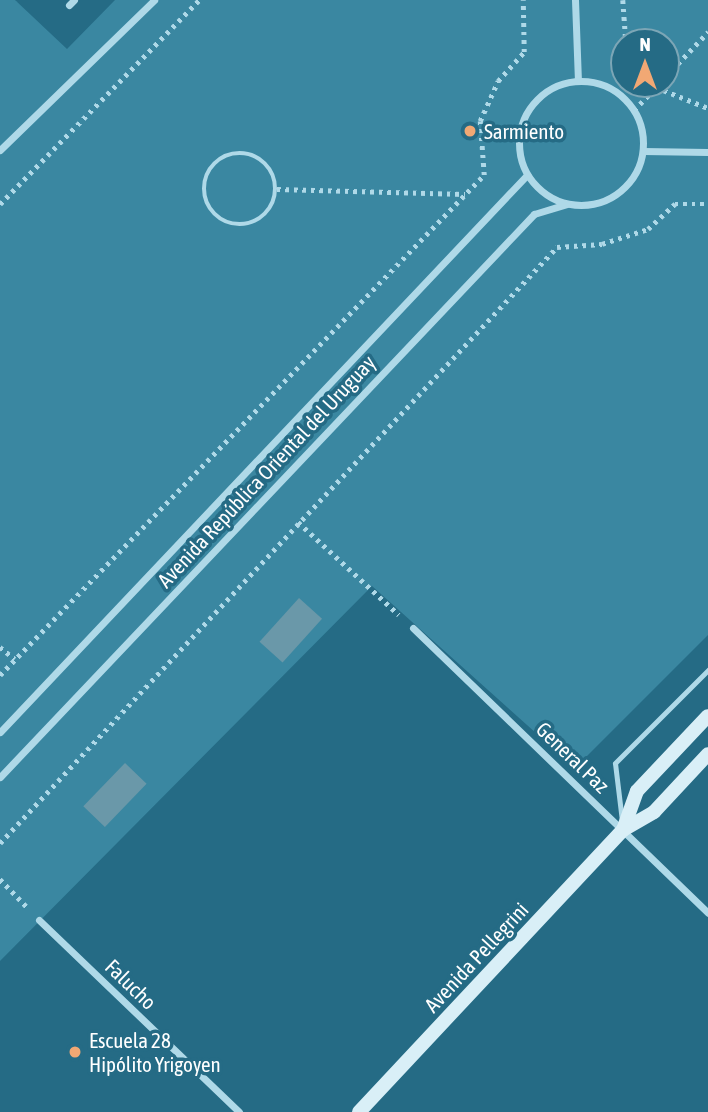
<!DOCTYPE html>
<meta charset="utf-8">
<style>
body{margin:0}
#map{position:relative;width:708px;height:1112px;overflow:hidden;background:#256b85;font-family:"Asap Condensed",sans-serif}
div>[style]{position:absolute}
.green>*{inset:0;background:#3a87a1}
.water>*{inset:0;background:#6a98a9;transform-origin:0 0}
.path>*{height:4.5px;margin-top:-2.25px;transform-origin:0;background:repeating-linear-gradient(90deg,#afd9e8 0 3.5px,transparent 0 8.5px)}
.path>.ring{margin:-2.25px;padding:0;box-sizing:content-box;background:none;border:4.5px solid #afd9e8;border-radius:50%}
.service>*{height:5px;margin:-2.5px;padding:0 2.5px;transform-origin:2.5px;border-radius:2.5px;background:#afd9e8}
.minor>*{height:7px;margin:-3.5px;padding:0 3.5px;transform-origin:3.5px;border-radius:3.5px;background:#afd9e8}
.minor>.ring{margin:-3.5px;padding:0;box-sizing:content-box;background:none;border:7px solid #afd9e8;border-radius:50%}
.secondary>*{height:14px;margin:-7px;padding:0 7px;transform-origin:7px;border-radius:7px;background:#d9eff7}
.dots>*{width:19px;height:19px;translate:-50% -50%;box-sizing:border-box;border:4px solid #256b85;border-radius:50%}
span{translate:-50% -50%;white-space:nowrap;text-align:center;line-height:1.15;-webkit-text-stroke:7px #256b85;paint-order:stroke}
.poi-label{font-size:21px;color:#fff}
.left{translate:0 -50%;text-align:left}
.street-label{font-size:21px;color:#fff}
.north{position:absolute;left:610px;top:28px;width:70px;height:70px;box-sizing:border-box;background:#256b85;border:2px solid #7ca6b6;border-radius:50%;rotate:0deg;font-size:19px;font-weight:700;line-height:28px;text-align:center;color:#fff}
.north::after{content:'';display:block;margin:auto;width:24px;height:32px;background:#f1a874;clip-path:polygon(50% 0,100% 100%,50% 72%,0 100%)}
</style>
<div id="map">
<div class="green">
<div style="clip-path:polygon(evenodd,0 0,15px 0,67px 49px,115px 0,708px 0,708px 635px,575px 768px,372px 586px,0 961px,0 0,624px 42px,666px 42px,666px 84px,624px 84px,624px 42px)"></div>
</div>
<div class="water">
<div style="left:299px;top:598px;width:31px;height:59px;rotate:42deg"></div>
<div style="left:125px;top:763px;width:30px;height:60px;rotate:44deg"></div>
</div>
<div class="path">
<div style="left:623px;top:0;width:42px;rotate:85.9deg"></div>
<div style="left:666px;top:76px;width:61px;rotate:-46.3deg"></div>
<div style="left:648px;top:84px;width:65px;rotate:21.8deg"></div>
<div style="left:634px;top:110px;width:36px;rotate:-46deg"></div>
<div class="ring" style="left:204px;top:153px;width:67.5px;height:67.5px"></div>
<div style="left:277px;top:189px;width:188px;rotate:1.5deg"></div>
<div style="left:0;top:204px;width:285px;rotate:-45.7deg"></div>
<div style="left:298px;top:522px;width:137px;rotate:42.6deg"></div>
<div style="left:0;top:647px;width:19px;rotate:39deg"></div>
<div style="left:0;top:675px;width:696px;rotate:-45.93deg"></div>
<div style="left:484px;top:175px;width:54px;rotate:-94.2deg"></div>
<div style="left:480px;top:121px;width:44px;rotate:-65.8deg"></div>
<div style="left:498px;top:81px;width:39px;rotate:-48deg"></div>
<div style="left:524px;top:52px;width:52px;rotate:-91.1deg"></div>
<div style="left:0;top:843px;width:816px;rotate:-46.94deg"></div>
<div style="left:557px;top:247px;width:45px;rotate:-3.8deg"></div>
<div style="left:602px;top:244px;width:48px;rotate:-18.1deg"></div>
<div style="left:648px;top:229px;width:37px;rotate:-43deg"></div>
<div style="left:675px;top:204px;width:33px"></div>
<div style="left:0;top:879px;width:39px;rotate:46deg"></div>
</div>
<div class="service">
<div style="left:622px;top:821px;width:58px;rotate:-96.9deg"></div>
<div style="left:615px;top:763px;width:132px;rotate:-45deg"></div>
</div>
<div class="minor">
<div style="left:575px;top:0;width:81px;rotate:87.9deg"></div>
<div style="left:69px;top:5px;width:7px;rotate:-45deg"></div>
<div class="ring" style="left:519px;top:81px;width:117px;height:117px"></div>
<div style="left:0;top:150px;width:215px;rotate:-44.2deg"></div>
<div style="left:643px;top:151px;width:65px;rotate:0.9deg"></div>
<div style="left:413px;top:628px;width:410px;rotate:44deg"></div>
<div style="left:0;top:732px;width:767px;rotate:-46.59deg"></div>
<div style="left:0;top:777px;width:776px;rotate:-46.51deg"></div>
<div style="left:534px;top:214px;width:34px;rotate:-17deg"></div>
<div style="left:39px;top:920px;width:277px;rotate:43.8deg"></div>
</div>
<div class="secondary">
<div style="left:623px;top:830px;width:41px;rotate:-70.3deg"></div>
<div style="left:637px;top:791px;width:103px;rotate:-46.6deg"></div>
<div style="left:359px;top:1112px;width:386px;rotate:-46.9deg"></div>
<div style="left:623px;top:830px;width:36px;rotate:-30deg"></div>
<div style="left:654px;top:812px;width:79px;rotate:-47deg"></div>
</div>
<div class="dots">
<div style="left:470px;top:131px;background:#f1a874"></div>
<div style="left:75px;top:1052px;background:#f1a874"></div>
</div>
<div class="poi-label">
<span class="left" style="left:484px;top:131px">Sarmiento</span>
<span class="left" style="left:89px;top:1052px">Escuela 28<br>Hipólito Yrigoyen</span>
</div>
<div class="street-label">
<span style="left:266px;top:471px;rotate:-47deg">Avenida República Oriental del Uruguay</span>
<span style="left:573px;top:757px;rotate:44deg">General Paz</span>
<span style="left:476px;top:957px;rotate:-47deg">Avenida Pellegrini</span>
<span style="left:131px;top:984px;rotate:44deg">Falucho</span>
</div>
<div class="north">N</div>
</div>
